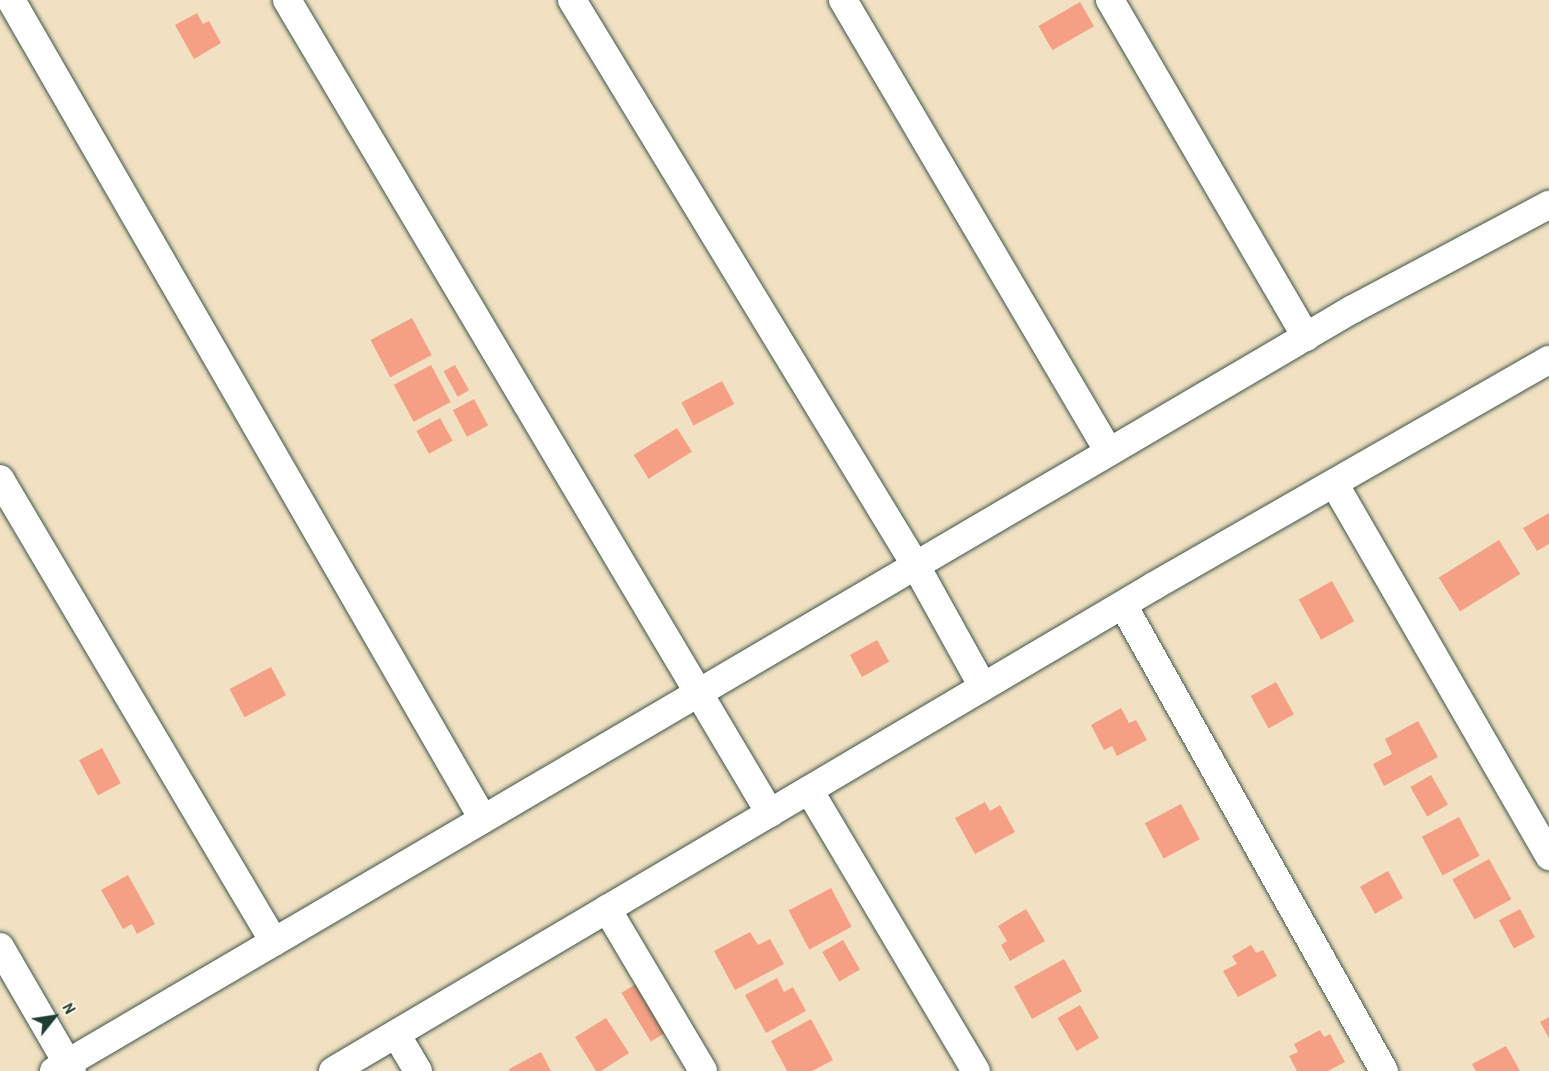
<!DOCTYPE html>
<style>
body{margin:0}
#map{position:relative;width:1549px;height:1071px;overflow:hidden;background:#f1e1c2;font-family:"Patrick Hand",sans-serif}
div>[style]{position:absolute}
.building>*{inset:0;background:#f5a085;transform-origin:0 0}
.roads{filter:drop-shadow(0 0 2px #3e5649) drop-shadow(0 0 2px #3e5649)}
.street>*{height:28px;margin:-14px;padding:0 14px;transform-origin:14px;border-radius:14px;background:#fff}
span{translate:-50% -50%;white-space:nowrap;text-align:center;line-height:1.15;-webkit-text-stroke:6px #fcf5e5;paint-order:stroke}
.north{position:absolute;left:24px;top:987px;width:60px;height:60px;-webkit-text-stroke:4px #fcf5e5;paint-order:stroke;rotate:60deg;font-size:16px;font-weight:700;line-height:24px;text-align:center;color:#1f3d34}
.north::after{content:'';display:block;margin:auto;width:21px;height:27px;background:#1f3d34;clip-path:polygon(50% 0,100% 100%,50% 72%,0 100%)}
</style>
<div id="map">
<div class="building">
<div style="left:1080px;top:2px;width:28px;height:48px;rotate:60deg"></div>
<div style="clip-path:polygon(197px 13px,203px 24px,209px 21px,221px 43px,194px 59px,175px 25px)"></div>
<div style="left:412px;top:318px;width:42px;height:47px;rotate:62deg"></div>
<div style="left:431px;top:365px;width:42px;height:42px;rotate:62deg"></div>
<div style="left:455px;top:365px;width:29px;height:13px;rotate:61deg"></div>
<div style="left:722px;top:381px;width:26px;height:46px;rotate:62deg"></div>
<div style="left:474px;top:399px;width:30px;height:24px;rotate:62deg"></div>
<div style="left:440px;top:418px;width:26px;height:27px;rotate:61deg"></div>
<div style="left:677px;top:428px;width:28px;height:51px;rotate:58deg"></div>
<div style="clip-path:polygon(1549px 513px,1549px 544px,1537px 551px,1523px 528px)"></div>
<div style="left:1499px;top:540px;width:40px;height:71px;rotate:58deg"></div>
<div style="left:1332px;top:581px;width:46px;height:38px;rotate:61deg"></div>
<div style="left:877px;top:640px;width:25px;height:31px;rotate:61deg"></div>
<div style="left:271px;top:667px;width:32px;height:47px;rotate:62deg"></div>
<div style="left:1276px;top:682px;width:37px;height:29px;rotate:61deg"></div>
<div style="clip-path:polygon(1121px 708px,1129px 723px,1136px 720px,1147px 740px,1117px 756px,1112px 746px,1104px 750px,1091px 725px)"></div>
<div style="clip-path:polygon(1418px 721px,1438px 757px,1384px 786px,1373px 764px,1392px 754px,1385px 739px)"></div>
<div style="left:102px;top:748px;width:40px;height:26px;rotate:62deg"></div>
<div style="left:1431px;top:775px;width:34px;height:24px;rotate:60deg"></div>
<div style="clip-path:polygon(985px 802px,990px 811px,1000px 805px,1015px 832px,975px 854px,955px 818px)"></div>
<div style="left:1181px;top:804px;width:40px;height:41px;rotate:62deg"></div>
<div style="left:1459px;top:817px;width:44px;height:42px;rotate:62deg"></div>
<div style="left:1489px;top:859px;width:46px;height:42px;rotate:61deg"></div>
<div style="left:1388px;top:871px;width:31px;height:32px;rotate:61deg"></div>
<div style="clip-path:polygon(128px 875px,155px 924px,137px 934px,132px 924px,123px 929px,101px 890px)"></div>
<div style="left:831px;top:888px;width:44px;height:48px;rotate:62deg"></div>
<div style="clip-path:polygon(1026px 909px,1045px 941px,1010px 961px,1001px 945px,1007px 941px,998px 926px)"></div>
<div style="left:1520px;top:909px;width:32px;height:24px;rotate:62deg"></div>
<div style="clip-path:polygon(750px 932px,758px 945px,770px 939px,784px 964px,735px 990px,714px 951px)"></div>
<div style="left:843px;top:940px;width:34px;height:24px;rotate:60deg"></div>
<div style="clip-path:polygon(1251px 945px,1256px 953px,1263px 950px,1277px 976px,1238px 997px,1223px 971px,1237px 964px,1232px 956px)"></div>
<div style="left:1064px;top:959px;width:37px;height:57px;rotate:61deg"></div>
<div style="clip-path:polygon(777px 978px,784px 992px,793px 987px,806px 1011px,766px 1033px,745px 995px)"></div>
<div style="left:636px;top:984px;width:57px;height:17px;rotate:59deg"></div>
<div style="left:1080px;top:1005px;width:38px;height:26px;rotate:60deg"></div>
<div style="clip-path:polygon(1549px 1017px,1549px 1038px,1540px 1022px)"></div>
<div style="clip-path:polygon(606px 1018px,629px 1053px,601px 1071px,596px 1071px,575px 1037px)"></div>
<div style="clip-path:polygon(811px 1019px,833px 1060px,812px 1071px,787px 1071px,771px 1041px)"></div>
<div style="clip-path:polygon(1320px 1030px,1324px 1037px,1330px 1034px,1345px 1062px,1328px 1071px,1297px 1071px,1289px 1056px,1298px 1052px,1294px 1044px)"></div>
<div style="clip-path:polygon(1506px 1046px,1520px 1071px,1476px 1071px,1472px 1064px)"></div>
<div style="clip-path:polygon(541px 1052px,551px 1071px,510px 1071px,509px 1069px)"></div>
</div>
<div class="roads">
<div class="street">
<div style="left:11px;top:0;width:945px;rotate:60.04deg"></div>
<div style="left:287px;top:0;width:946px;rotate:59.29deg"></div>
<div style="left:572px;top:0;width:662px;rotate:58.71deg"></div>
<div style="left:916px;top:566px;width:138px;rotate:61deg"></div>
<div style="left:843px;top:0;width:524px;rotate:59.52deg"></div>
<div style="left:1110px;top:0;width:390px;rotate:59.8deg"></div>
<div style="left:0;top:479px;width:538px;rotate:59.38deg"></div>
<div style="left:1334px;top:483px;width:431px;rotate:60deg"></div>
<div style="left:1123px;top:605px;width:534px;rotate:60.75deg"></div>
<div style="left:809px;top:790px;width:327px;rotate:59.3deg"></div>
<div style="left:607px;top:909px;width:188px;rotate:59.3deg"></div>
<div style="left:0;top:947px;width:143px;rotate:59.9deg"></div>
<div style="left:396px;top:1034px;width:43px;rotate:59.3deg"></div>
<div style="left:54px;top:1071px;width:1506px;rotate:-30.4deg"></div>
<div style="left:1353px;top:309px;width:222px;rotate:-28deg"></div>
<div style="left:333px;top:1071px;width:954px;rotate:-30.57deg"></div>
<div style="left:1154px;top:586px;width:455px;rotate:-29.8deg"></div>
</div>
</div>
<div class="north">N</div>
</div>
